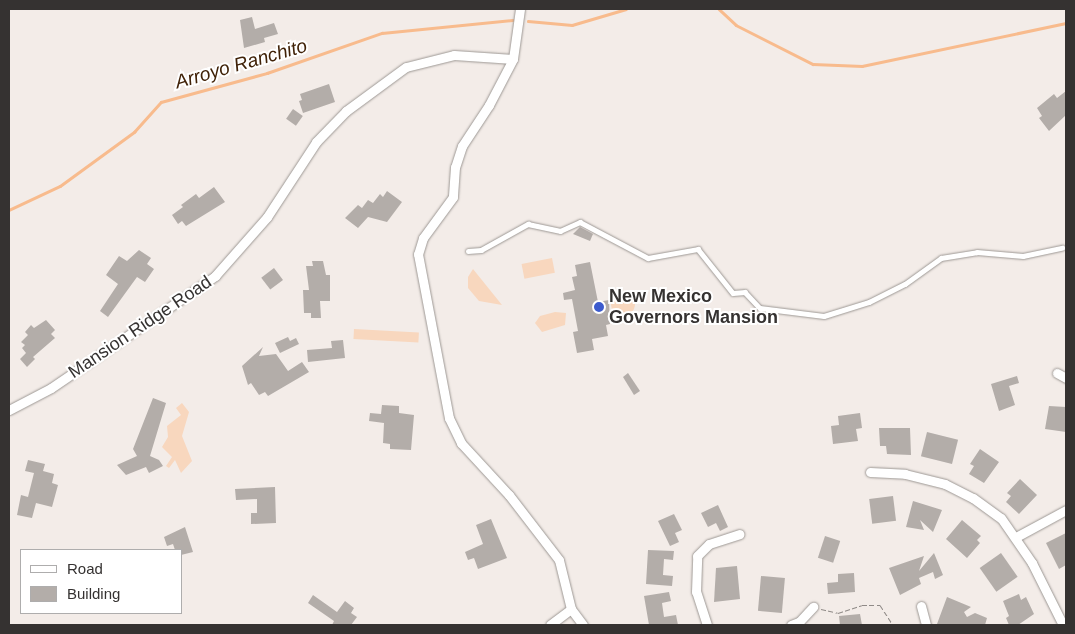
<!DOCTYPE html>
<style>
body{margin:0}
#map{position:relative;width:1075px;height:634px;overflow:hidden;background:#f3ece8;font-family:Arial,sans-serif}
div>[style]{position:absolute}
.green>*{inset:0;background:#f8d7be;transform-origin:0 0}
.round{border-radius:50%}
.stream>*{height:2.5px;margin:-1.25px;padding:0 1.25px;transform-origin:1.25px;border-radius:1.25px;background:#f8bb8d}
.building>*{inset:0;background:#b3ada9;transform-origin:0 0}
.path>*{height:1px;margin-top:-0.5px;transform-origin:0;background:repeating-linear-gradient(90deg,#8f8a87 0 5px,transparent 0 7.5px)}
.roads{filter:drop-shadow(0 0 1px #9d9894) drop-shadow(0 0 1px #9d9894)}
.service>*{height:4.5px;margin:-2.25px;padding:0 2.25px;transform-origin:2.25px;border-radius:2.25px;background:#fff}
.minor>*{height:9px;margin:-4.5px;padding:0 4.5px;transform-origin:4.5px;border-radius:4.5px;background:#fff}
.dots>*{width:14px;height:14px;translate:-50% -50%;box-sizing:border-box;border:2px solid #fff;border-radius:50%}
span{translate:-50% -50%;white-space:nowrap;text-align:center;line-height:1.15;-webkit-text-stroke:4px #fff;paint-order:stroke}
.poi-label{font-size:18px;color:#353231;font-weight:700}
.left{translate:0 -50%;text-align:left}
.street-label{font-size:18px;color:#353231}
.water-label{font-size:19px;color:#402208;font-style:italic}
.frame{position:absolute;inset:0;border:10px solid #353231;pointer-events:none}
.legend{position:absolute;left:20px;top:549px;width:162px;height:65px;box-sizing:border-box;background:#fff;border:1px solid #aeadad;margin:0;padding:6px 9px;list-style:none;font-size:15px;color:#353231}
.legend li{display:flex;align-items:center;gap:10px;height:25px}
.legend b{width:25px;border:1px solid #aeadad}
</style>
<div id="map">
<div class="green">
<div style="left:552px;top:258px;width:15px;height:31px;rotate:79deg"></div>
<div style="clip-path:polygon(473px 269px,502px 305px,479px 301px,468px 288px,468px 277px)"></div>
<div class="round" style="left:611px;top:292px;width:24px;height:24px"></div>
<div style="clip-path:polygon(555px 312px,566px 313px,565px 325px,542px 332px,535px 323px,540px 316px)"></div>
<div style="left:354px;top:329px;width:65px;height:10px;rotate:3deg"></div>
<div style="clip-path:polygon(182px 403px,189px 412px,182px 436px,192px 461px,181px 473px,175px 460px,169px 468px,166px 466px,172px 457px,162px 447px,168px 437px,167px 426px,181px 415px,176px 408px)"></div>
</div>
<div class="stream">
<div style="left:719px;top:9px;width:23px;rotate:43deg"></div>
<div style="left:736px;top:25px;width:86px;rotate:26.9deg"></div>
<div style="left:813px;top:64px;width:49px;rotate:2.3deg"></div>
<div style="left:862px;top:66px;width:208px;rotate:-11.9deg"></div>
<div style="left:528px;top:21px;width:44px;rotate:5.2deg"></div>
<div style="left:572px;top:25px;width:56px;rotate:-16.5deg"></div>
<div style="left:9px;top:210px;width:56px;rotate:-25.2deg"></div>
<div style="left:60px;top:186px;width:92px;rotate:-36.1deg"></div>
<div style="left:134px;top:132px;width:40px;rotate:-48deg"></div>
<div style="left:161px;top:102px;width:110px;rotate:-15.3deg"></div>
<div style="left:267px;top:73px;width:122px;rotate:-19.2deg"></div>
<div style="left:382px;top:33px;width:131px;rotate:-5.7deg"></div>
</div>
<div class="building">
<div style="clip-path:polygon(252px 17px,255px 29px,274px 23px,278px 34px,264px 38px,265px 42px,244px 48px,240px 20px)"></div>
<div style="clip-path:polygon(329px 84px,335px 102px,303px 113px,299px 101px,302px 100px,300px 94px)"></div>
<div style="clip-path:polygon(1066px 91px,1066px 115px,1049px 131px,1039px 118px,1042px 116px,1037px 108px,1054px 94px,1057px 98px)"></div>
<div style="left:293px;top:109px;width:12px;height:12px;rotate:35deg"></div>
<div style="clip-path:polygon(214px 187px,225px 202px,186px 226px,182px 221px,178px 224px,172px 215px,183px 207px,181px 205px,196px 194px,199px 198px)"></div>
<div style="clip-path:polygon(387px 191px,402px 202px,387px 222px,368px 217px,358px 228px,345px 218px,358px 205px,362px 208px,368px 200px,373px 203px,380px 194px,383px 197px)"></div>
<div style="clip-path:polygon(580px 227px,593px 234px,590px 241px,573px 234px)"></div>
<div style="clip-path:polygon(139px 250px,151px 258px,147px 264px,154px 269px,145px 282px,137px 277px,108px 317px,100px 311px,118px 284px,106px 275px,119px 256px,127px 261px)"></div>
<div style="clip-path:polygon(312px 261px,323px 261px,326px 275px,330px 275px,330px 301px,320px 301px,321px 318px,311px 318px,311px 313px,304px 313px,303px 290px,309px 290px,306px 266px,313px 266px)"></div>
<div style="clip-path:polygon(590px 262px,598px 302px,609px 300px,610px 324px,606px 325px,608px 336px,592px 339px,594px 350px,577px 353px,573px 332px,578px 331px,572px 299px,564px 300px,563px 293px,575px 290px,572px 277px,577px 276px,575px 265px)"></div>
<div style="left:274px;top:268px;width:15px;height:16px;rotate:53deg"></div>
<div style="clip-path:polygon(46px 320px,55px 330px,51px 334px,55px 338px,33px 357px,35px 359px,27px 367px,20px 359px,26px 353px,22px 348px,25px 345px,21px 342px,28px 335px,25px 332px,31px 325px,34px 328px)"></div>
<div style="clip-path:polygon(288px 337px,290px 341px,296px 338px,299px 344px,280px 353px,275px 343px)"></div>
<div style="clip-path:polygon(343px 340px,345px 358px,308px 362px,307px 350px,332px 348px,331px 341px)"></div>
<div style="clip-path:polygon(263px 347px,259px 356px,276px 354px,288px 371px,302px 362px,309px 372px,268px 396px,265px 392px,259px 395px,251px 383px,248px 385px,242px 366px)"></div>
<div style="clip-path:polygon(628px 373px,640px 391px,634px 395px,623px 377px)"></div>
<div style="clip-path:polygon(1017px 376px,1019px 383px,1009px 386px,1015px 405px,999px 411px,991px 384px)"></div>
<div style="clip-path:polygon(153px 398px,166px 403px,150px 456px,159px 460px,163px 466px,149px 473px,146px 467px,126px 475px,117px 465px,137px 456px,133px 449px)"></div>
<div style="clip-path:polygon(382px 405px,399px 406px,399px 413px,414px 415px,411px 450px,390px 449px,390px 444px,383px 443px,384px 423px,369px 421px,370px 413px,381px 414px)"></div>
<div style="clip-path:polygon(1049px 406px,1066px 407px,1066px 432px,1045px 429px)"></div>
<div style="clip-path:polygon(860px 413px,862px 428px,856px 429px,858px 441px,833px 444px,831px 426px,839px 425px,838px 416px)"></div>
<div style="clip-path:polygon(879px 428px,910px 428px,911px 455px,887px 454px,886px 446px,880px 446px)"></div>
<div style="left:927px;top:432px;width:32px;height:25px;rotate:14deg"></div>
<div style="clip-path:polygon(980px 449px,999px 462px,984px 483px,969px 474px,974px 466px,970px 464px)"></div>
<div style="clip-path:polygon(28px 460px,45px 464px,43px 471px,54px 474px,52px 483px,58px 485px,52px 507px,36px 503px,32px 518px,17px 515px,21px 495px,28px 497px,34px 473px,25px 471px)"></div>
<div style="clip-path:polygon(1020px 479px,1037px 495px,1019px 514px,1006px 502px,1011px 496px,1007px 493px)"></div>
<div style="clip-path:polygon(275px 487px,276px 523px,251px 524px,251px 513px,257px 513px,257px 499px,236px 500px,235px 489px)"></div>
<div style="left:893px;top:496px;width:25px;height:24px;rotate:83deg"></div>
<div style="clip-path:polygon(913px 501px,942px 510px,933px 532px,920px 520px,924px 530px,906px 527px)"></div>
<div style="clip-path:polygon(718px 505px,728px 527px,720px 531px,716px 523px,708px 527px,701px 513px)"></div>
<div style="clip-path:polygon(674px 514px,682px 530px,675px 533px,679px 542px,670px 546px,658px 521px)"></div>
<div style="clip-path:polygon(491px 519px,507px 558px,478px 569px,474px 558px,468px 560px,465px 552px,483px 544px,476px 525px)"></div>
<div style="clip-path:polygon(962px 520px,981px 536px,977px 540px,980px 543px,967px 558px,946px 539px)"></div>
<div style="clip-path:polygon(185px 527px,193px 552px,181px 555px,181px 550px,175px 550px,173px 544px,167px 546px,164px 537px)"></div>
<div style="clip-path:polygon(1066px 533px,1066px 565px,1059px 569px,1046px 543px)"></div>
<div style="left:825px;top:536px;width:16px;height:23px;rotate:18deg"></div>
<div style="clip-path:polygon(648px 550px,674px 551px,673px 560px,664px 559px,663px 575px,673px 576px,672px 586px,646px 584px)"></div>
<div style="clip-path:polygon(934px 553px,943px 575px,935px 579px,933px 572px,919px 578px,921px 584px,900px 595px,889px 568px,924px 556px,919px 571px)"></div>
<div style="left:1001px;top:553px;width:29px;height:26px;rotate:55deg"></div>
<div style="clip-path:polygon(737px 566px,740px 599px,714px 602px,716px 568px)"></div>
<div style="clip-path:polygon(854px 573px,855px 592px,828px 594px,827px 583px,838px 582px,838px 574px)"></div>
<div style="left:761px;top:576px;width:24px;height:35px;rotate:5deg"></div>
<div style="clip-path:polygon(669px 592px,671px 601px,662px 603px,664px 617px,676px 615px,678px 625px,649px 625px,644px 596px)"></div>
<div style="clip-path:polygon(1019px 594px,1021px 600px,1026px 597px,1034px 614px,1018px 625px,1009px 625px,1006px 618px,1009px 616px,1003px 601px)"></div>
<div style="clip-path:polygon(313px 595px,337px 612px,345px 601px,354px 608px,351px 613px,357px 617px,351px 625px,332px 625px,334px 621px,308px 603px)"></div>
<div style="clip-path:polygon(947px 597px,971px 607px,964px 612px,967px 617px,975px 613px,987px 618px,985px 625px,937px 624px)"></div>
<div style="clip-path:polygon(860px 614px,862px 625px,840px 625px,839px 616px)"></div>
</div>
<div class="path">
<div style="left:821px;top:609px;width:17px;rotate:13deg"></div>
<div style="left:838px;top:613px;width:25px;rotate:-18deg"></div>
<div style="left:862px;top:605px;width:18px"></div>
<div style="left:880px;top:605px;width:24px;rotate:57deg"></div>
</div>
<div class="roads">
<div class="service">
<div style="left:468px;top:251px;width:13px;rotate:-4deg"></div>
<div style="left:481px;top:250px;width:54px;rotate:-29deg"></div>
<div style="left:528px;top:224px;width:33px;rotate:12deg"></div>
<div style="left:560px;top:231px;width:22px;rotate:-24deg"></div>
<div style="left:580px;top:222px;width:77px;rotate:27.9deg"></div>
<div style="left:648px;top:258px;width:51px;rotate:-10.2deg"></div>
<div style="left:698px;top:249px;width:56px;rotate:51.5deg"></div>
<div style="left:733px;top:293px;width:12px;rotate:-5deg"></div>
<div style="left:745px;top:292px;width:22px;rotate:47deg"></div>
<div style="left:760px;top:308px;width:64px;rotate:7.1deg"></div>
<div style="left:824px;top:316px;width:47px;rotate:-17.3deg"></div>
<div style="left:869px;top:302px;width:40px;rotate:-26.6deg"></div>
<div style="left:905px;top:284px;width:44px;rotate:-35.8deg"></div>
<div style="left:941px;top:258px;width:36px;rotate:-9deg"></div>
<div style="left:977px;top:252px;width:46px;rotate:5deg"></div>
<div style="left:1023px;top:256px;width:40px;rotate:-12deg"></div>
</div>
<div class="minor">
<div style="left:520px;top:9px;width:50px;rotate:98deg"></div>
<div style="left:513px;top:59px;width:52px;rotate:117.6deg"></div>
<div style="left:489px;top:105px;width:49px;rotate:123.4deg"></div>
<div style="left:462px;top:146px;width:22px;rotate:108deg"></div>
<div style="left:455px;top:167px;width:30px;rotate:94deg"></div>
<div style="left:453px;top:197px;width:51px;rotate:126.2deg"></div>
<div style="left:423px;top:238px;width:17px;rotate:107deg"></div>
<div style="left:418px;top:254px;width:167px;rotate:79.3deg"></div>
<div style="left:449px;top:418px;width:28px;rotate:64deg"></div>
<div style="left:461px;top:443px;width:71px;rotate:47.3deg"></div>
<div style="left:509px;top:495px;width:82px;rotate:52.4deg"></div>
<div style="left:559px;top:560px;width:50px;rotate:76.2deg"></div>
<div style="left:571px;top:609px;width:26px;rotate:143deg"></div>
<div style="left:1057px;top:373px;width:10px;rotate:29deg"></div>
<div style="left:9px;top:410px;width:47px;rotate:-27.6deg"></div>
<div style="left:51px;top:388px;width:199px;rotate:-34.3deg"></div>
<div style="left:215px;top:276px;width:79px;rotate:-48.6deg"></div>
<div style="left:267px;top:217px;width:90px;rotate:-56.8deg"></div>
<div style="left:316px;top:142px;width:43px;rotate:-45.9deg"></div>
<div style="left:346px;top:111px;width:74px;rotate:-36.3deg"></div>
<div style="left:406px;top:67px;width:49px;rotate:-14deg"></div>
<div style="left:454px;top:55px;width:59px;rotate:3.9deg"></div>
<div style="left:870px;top:472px;width:35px;rotate:3deg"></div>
<div style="left:905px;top:474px;width:41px;rotate:14deg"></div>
<div style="left:945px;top:484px;width:31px;rotate:27deg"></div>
<div style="left:973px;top:498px;width:34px;rotate:36deg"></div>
<div style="left:1001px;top:518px;width:55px;rotate:55.4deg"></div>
<div style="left:1032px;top:563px;width:69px;rotate:63.4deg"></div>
<div style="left:1016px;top:537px;width:57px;rotate:-28.4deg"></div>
<div style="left:921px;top:606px;width:20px;rotate:75deg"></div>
<div style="left:571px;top:609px;width:20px;rotate:53deg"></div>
<div style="left:707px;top:625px;width:35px;rotate:-108deg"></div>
<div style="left:696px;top:592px;width:36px;rotate:-88deg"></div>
<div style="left:697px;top:556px;width:17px;rotate:-45deg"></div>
<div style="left:709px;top:544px;width:32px;rotate:-18deg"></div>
<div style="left:791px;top:625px;width:9px;rotate:-21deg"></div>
<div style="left:799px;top:622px;width:21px;rotate:-47deg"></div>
</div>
</div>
<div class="dots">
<div style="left:599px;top:307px;background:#3c5bcd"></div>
</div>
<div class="poi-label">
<span class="left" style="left:609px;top:307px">New Mexico<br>Governors Mansion</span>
</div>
<div class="street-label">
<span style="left:140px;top:327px;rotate:-34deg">Mansion Ridge Road</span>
</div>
<div class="water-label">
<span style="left:241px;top:64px;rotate:-16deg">Arroyo Ranchito</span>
</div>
<div class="frame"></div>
<ul class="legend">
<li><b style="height:6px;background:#fff"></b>Road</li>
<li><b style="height:14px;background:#b3ada9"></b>Building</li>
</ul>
</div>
